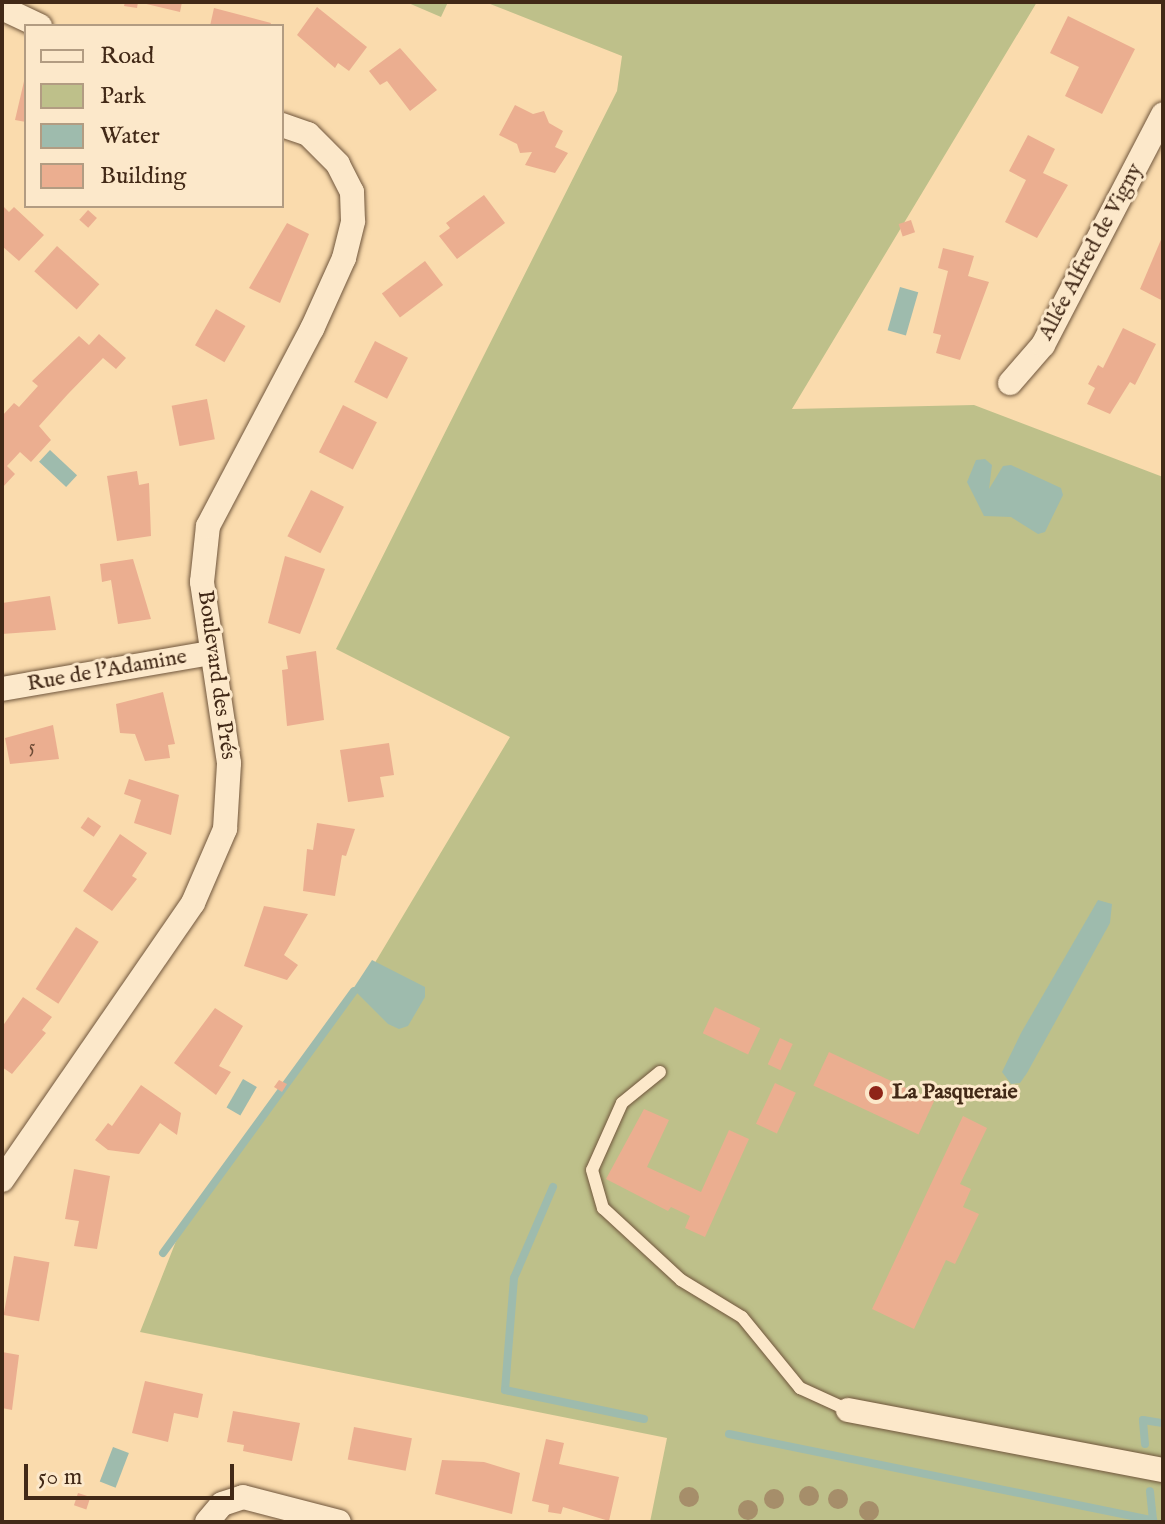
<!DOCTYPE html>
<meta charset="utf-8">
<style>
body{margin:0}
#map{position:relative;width:1165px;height:1524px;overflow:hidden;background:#fadbad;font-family:"IM FELL English",serif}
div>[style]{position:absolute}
.green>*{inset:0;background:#bec08a}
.water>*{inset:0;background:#9ebbad;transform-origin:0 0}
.stream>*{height:8px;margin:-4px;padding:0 4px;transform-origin:4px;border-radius:4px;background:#9ebbad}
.building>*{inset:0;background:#ebae90;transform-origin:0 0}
.roads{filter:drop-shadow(0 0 2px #70563c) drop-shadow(0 0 2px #70563c)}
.lane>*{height:12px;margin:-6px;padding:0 6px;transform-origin:6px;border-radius:6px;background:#fce8ca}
.street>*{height:24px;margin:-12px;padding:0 12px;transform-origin:12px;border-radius:12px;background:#fce8ca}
.trees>*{width:20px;height:20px;margin:-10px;border-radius:50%;background:#a68e6a}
.dots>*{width:22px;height:22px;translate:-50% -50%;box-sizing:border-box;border:4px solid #fce8ca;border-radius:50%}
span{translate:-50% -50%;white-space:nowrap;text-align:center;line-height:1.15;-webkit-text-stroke:6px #fce8ca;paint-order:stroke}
.number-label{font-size:18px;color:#6c4a35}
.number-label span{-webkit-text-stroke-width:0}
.street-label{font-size:22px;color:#422917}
.poi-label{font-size:22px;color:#422917;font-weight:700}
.left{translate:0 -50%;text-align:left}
.frame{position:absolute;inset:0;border:4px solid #422917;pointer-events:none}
.legend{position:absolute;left:24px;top:24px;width:260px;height:184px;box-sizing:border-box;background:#fce8ca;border:2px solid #b29c82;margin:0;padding:10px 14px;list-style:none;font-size:24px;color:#422917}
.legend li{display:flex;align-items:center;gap:16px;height:40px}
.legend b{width:40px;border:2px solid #b29c82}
.scale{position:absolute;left:24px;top:1464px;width:210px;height:36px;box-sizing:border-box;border:4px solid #422917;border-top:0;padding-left:10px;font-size:24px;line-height:28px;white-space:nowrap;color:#422917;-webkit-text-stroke:6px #fce8ca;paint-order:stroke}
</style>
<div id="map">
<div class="green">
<div style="clip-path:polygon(406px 2px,448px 2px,441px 17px)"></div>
<div style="clip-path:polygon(485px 2px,1037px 2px,792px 409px,974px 405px,1163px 477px,1163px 1522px,650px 1522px,667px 1438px,140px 1332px,182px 1226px,364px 981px,510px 737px,336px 649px,617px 91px,622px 56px)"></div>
</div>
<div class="water">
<div style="left:900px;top:287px;width:19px;height:45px;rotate:16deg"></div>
<div style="left:50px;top:450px;width:37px;height:16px;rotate:43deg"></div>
<div style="clip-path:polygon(985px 459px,992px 465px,989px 489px,1003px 466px,1011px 465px,1061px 488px,1063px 495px,1045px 532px,1038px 534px,1011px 517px,984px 516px,967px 482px,976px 460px)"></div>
<div style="clip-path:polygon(1098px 900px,1112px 904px,1110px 923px,1027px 1073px,1020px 1083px,1011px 1084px,1002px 1072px,1021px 1033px)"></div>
<div style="clip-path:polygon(372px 960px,425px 987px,425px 997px,408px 1026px,399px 1029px,388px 1024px,353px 989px)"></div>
<div style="left:243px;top:1079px;width:16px;height:33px;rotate:30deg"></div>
<div style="left:113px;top:1447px;width:17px;height:37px;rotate:21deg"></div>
</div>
<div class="stream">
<div style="left:553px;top:1187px;width:99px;rotate:113.2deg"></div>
<div style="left:514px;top:1278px;width:112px;rotate:94.6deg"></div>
<div style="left:505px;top:1390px;width:142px;rotate:11.8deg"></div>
<div style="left:163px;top:1253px;width:324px;rotate:-53.9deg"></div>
<div style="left:729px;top:1434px;width:433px;rotate:11.5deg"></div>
<div style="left:1153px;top:1520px;width:29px;rotate:-96deg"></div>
<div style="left:1145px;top:1444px;width:24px;rotate:-95deg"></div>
<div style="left:1143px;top:1420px;width:20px;rotate:9deg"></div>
</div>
<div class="building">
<div style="clip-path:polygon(125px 2px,138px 2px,137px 8px,124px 6px)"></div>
<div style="clip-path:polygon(138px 2px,182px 2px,180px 12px)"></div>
<div style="clip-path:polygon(317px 7px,367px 47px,349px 71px,338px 63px,335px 68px,297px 35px)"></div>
<div style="clip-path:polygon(214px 8px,271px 23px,270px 26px,210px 26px)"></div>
<div style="clip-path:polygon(1068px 16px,1135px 49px,1102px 114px,1065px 96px,1079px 67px,1050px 53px)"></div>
<div style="clip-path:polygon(400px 48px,437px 90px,410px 111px,387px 81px,380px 85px,369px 71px)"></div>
<div style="clip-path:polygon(25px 77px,26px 77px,26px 122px,15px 120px)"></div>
<div style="clip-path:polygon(515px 105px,533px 114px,544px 111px,549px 123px,563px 131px,555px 147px,568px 153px,555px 173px,525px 165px,532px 152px,520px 153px,517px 144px,499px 135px)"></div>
<div style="clip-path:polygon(1028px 135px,1055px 149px,1043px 173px,1068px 185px,1037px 238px,1005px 222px,1026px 180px,1009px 171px)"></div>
<div style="clip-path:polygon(484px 195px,505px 223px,457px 259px,439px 236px,450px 228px,446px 223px)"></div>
<div style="clip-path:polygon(2px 205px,9px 212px,14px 207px,44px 235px,19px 261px,2px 246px)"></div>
<div style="left:88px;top:210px;width:12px;height:13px;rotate:42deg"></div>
<div style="left:911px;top:220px;width:13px;height:13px;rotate:72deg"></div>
<div style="clip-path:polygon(287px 223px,309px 234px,280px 303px,249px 288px)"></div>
<div style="clip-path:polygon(1163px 235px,1163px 301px,1140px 289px)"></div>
<div style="left:57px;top:246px;width:57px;height:34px;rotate:42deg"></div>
<div style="clip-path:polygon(943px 248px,974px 256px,968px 276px,989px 282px,960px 360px,936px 353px,941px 335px,933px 333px,948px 271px,938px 268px)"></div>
<div style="left:425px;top:261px;width:30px;height:54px;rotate:53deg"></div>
<div style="left:216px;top:309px;width:34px;height:42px;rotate:30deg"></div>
<div style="clip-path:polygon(1123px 328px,1156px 344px,1135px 385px,1130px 382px,1110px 414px,1087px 404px,1095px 388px,1088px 384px,1098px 365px,1103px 368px)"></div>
<div style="clip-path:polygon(99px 334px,126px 358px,116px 369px,103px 358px,68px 394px,39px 426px,51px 440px,31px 462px,20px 452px,7px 466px,15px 474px,2px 488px,2px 416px,14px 403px,19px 407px,38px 386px,32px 381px,79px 336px,89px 345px)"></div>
<div style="left:375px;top:341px;width:37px;height:46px;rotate:27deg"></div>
<div style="left:207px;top:399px;width:41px;height:36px;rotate:79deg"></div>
<div style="left:343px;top:405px;width:38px;height:53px;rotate:27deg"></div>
<div style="clip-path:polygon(137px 471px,139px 485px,149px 483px,151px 536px,117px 541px,107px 476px)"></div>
<div style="left:311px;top:490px;width:37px;height:52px;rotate:27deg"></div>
<div style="clip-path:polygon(285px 556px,325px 569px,300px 634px,268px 623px)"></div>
<div style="clip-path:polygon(133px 559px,151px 619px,118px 624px,111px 580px,102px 582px,100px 564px)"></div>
<div style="clip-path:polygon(50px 596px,56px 630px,2px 634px,2px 603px)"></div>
<div style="clip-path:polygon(316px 651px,324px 720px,287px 726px,282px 670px,288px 669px,286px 656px)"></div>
<div style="clip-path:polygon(163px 692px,175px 744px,168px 745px,170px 758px,145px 761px,135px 734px,120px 733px,116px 704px)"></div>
<div style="clip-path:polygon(53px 725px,59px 759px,10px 764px,5px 738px)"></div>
<div style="clip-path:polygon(389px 743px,394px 775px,380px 777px,384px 797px,348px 802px,340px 750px)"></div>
<div style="clip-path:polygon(129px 779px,179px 795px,171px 835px,134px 823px,141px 800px,124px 794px)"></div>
<div style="left:88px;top:817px;width:16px;height:13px;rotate:35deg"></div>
<div style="clip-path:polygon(317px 823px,355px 829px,346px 856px,342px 855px,335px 896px,303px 891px,307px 849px,313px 850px)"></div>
<div style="clip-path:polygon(120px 834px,147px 853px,132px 876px,137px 879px,112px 911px,83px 891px)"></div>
<div style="clip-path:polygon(264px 906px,308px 914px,284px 955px,298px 965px,287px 980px,244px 966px)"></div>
<div style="left:76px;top:927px;width:27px;height:74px;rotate:33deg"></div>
<div style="clip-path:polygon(23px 997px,52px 1017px,42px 1030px,46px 1033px,12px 1074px,2px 1067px,2px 1027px)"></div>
<div style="left:715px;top:1007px;width:50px;height:29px;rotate:25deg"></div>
<div style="clip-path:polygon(215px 1008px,243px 1026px,219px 1066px,231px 1072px,216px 1095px,174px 1063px)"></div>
<div style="left:780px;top:1038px;width:14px;height:29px;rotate:25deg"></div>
<div style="left:829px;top:1052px;width:116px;height:37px;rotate:25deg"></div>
<div style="clip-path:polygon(279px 1080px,287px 1084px,282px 1092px,274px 1087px)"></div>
<div style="left:775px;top:1083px;width:23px;height:45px;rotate:25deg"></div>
<div style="clip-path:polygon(141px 1085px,181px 1113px,177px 1135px,160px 1123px,139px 1154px,108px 1150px,95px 1140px,108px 1123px,112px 1126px)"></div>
<div style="clip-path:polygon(644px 1109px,669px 1120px,647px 1167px,701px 1192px,729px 1130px,749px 1139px,705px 1237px,685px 1228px,690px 1216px,671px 1207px,668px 1211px,606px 1179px)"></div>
<div style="clip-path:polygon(963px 1116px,987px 1128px,960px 1184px,971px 1189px,963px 1207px,979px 1214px,955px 1264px,946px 1260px,914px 1329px,872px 1309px)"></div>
<div style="clip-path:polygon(74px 1169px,110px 1176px,97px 1249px,74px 1246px,79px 1221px,65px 1219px)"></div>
<div style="left:14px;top:1256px;width:36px;height:60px;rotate:10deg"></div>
<div style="clip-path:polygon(2px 1352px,19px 1355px,12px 1410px,2px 1408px)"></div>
<div style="clip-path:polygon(145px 1381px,203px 1394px,198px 1418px,174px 1413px,168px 1442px,132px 1433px)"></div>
<div style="clip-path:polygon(233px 1411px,300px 1423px,292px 1461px,243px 1451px,244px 1445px,227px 1442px)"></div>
<div style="left:354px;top:1427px;width:59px;height:33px;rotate:11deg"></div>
<div style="clip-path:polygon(546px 1439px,564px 1443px,559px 1464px,619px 1477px,609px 1521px,563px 1507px,561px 1514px,548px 1512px,549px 1505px,532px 1501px)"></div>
<div style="clip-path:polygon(442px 1460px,484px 1462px,520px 1473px,512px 1514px,435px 1494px)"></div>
<div style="left:78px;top:1493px;width:13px;height:13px;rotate:18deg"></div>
</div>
<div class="roads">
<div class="lane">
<div style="left:660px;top:1072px;width:49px;rotate:140.8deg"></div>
<div style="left:622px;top:1103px;width:73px;rotate:114.1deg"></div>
<div style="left:592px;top:1170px;width:40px;rotate:74deg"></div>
<div style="left:603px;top:1208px;width:106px;rotate:42.7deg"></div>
<div style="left:681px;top:1280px;width:71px;rotate:31.2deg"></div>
<div style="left:742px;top:1317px;width:92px;rotate:50.8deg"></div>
<div style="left:800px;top:1388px;width:53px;rotate:24.6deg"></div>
</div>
<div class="street">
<div style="left:2px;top:8px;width:42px;rotate:25.3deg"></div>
<div style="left:1010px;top:383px;width:50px;rotate:-49deg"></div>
<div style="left:1043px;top:345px;width:260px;rotate:-62.5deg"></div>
<div style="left:2px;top:689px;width:212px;rotate:-9.8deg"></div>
<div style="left:2px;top:1180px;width:336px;rotate:-55.4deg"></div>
<div style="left:193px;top:903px;width:81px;rotate:-66.6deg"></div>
<div style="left:225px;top:829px;width:66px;rotate:-86.5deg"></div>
<div style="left:229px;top:763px;width:183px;rotate:-98.5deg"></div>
<div style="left:202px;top:582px;width:56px;rotate:-83.9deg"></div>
<div style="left:208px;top:526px;width:223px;rotate:-62.2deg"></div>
<div style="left:312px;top:329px;width:78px;rotate:-65.7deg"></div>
<div style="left:344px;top:258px;width:38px;rotate:-76deg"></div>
<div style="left:353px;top:221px;width:29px;rotate:-92deg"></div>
<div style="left:352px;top:192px;width:31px;rotate:-117deg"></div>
<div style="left:338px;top:164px;width:42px;rotate:-135deg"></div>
<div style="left:308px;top:134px;width:28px;rotate:-161deg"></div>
<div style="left:848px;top:1410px;width:321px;rotate:10.8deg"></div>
<div style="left:207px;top:1522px;width:23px;rotate:-50deg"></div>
<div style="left:222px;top:1504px;width:22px;rotate:-18deg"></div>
<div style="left:243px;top:1497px;width:99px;rotate:14.6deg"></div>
</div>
</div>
<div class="trees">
<div style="left:809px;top:1496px"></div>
<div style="left:689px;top:1497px"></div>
<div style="left:774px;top:1499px"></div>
<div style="left:838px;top:1499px"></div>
<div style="left:748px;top:1510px"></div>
<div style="left:869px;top:1511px"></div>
</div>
<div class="dots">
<div style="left:876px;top:1093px;background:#8f2418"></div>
</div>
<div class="number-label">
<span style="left:32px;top:748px">5</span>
</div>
<div class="street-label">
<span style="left:1091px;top:252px;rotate:-62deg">Allée Alfred de Vigny</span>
<span style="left:107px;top:671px;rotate:-10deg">Rue de l'Adamine</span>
<span style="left:216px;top:675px;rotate:82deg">Boulevard des Prés</span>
</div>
<div class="poi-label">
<span class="left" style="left:892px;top:1093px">La Pasqueraie</span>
</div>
<div class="frame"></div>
<ul class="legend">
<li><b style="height:10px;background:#fce8ca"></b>Road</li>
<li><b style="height:22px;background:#bec08a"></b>Park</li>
<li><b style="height:22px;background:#9ebbad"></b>Water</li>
<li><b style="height:22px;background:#ebae90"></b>Building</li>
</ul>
<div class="scale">50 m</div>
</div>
